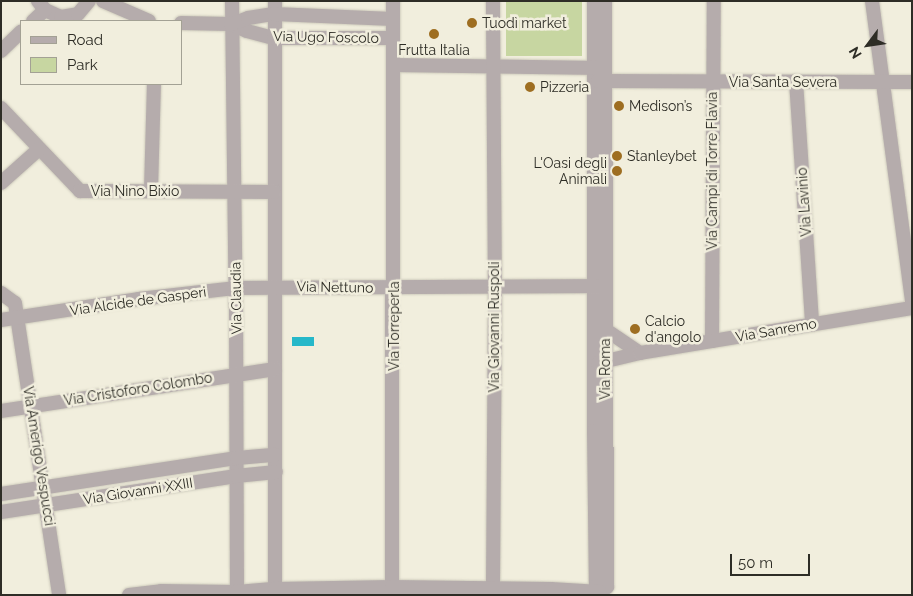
<!DOCTYPE html>
<meta charset="utf-8">
<style>
body{margin:0}
#map{position:relative;width:913px;height:596px;overflow:hidden;background:#f1eedd;font-family:Raleway,sans-serif}
div>[style]{position:absolute}
.green>*{inset:0;background:#c7d6a1;transform-origin:0 0}
.water>*{inset:0;background:#26b8c9;transform-origin:0 0}
.roads{filter:drop-shadow(0 0 1px #cecbbc) drop-shadow(0 0 1px #cecbbc)}
.minor>*{height:14px;margin:-7px;padding:0 7px;transform-origin:7px;border-radius:7px;background:#b5acac}
.dots>*{width:14px;height:14px;translate:-50% -50%;box-sizing:border-box;border:2px solid #f1eedd;border-radius:50%}
span{translate:-50% -50%;white-space:nowrap;text-align:center;line-height:1.15;-webkit-text-stroke:5px #f1eedd;paint-order:stroke}
.poi-label{font-size:14px;color:#2e2d26}
.left{translate:0 -50%;text-align:left}
.right{translate:-100% -50%;text-align:right}
.street-label{font-size:14px;color:#2e2d26}
.frame{position:absolute;inset:0;border:2px solid #2e2d26;pointer-events:none}
.legend{position:absolute;left:20px;top:20px;width:162px;height:65px;box-sizing:border-box;background:#f1eedd;border:1px solid #a3a194;margin:0;padding:6px 9px;list-style:none;font-size:15px;color:#2e2d26}
.legend li{display:flex;align-items:center;gap:10px;height:25px}
.legend b{width:25px;border:1px solid #a3a194}
.north{position:absolute;left:843px;top:20px;width:50px;height:50px;-webkit-text-stroke:4px #f1eedd;paint-order:stroke;rotate:239deg;font-size:14px;font-weight:700;line-height:20px;text-align:center;color:#2e2d26}
.north::after{content:'';display:block;margin:auto;width:18px;height:22px;background:#2e2d26;clip-path:polygon(50% 0,100% 100%,50% 72%,0 100%)}
.scale{position:absolute;left:730px;top:554px;width:80px;height:22px;box-sizing:border-box;border:2px solid #2e2d26;border-top:0;padding-left:6px;font-size:15px;line-height:18px;white-space:nowrap;color:#2e2d26;-webkit-text-stroke:4px #f1eedd;paint-order:stroke}
</style>
<div id="map">
<div class="green">
<div style="left:506px;top:1px;width:76px;height:55px"></div>
</div>
<div class="water">
<div style="left:292px;top:337px;width:22px;height:9px"></div>
</div>
<div class="roads">
<div class="minor">
<div style="left:38px;top:1px;width:11px;rotate:52deg"></div>
<div style="left:45px;top:10px;width:17px;rotate:24deg"></div>
<div style="left:61px;top:17px;width:17px;rotate:-10deg"></div>
<div style="left:78px;top:14px;width:17px;rotate:-50deg"></div>
<div style="left:103px;top:1px;width:50px;rotate:23.5deg"></div>
<div style="left:232px;top:1px;width:306px;rotate:89.3deg"></div>
<div style="left:236px;top:307px;width:288px;rotate:89.8deg"></div>
<div style="left:275px;top:1px;width:594px;rotate:90deg"></div>
<div style="left:594px;top:1px;width:430px;rotate:90deg"></div>
<div style="left:594px;top:431px;width:155px;rotate:89.3deg"></div>
<div style="left:596px;top:586px;width:10px;rotate:66deg"></div>
<div style="left:872px;top:1px;width:303px;rotate:82.4deg"></div>
<div style="left:33px;top:21px;width:16px;rotate:-43deg"></div>
<div style="left:181px;top:23px;width:50px;rotate:1.1deg"></div>
<div style="left:231px;top:24px;width:17px;rotate:24deg"></div>
<div style="left:247px;top:31px;width:28px;rotate:15deg"></div>
<div style="left:274px;top:38px;width:119px"></div>
<div style="left:231px;top:24px;width:18px;rotate:-19deg"></div>
<div style="left:248px;top:18px;width:26px;rotate:-9deg"></div>
<div style="left:274px;top:14px;width:119px;rotate:2.4deg"></div>
<div style="left:1px;top:51px;width:28px;rotate:-44deg"></div>
<div style="left:393px;top:65px;width:209px;rotate:0.8deg"></div>
<div style="left:598px;top:81px;width:314px;rotate:0.2deg"></div>
<div style="left:796px;top:81px;width:244px;rotate:86.2deg"></div>
<div style="left:1px;top:108px;width:115px;rotate:46.4deg"></div>
<div style="left:80px;top:191px;width:194px;rotate:0.3deg"></div>
<div style="left:1px;top:183px;width:51px;rotate:-41.8deg"></div>
<div style="left:151px;top:190px;width:106px;rotate:-88.4deg"></div>
<div style="left:1px;top:293px;width:17px;rotate:36deg"></div>
<div style="left:15px;top:303px;width:295px;rotate:81.4deg"></div>
<div style="left:1px;top:320px;width:140px;rotate:-8.7deg"></div>
<div style="left:139px;top:299px;width:98px;rotate:-6.5deg"></div>
<div style="left:236px;top:288px;width:369px;rotate:-0.3deg"></div>
<div style="left:606px;top:330px;width:41px;rotate:34.1deg"></div>
<div style="left:712px;top:341px;width:340px;rotate:-89.7deg"></div>
<div style="left:598px;top:363px;width:43px;rotate:-13.4deg"></div>
<div style="left:640px;top:353px;width:276px;rotate:-9.4deg"></div>
<div style="left:1px;top:411px;width:277px;rotate:-8.7deg"></div>
<div style="left:1px;top:494px;width:239px;rotate:-8.7deg"></div>
<div style="left:237px;top:458px;width:38px;rotate:-5deg"></div>
<div style="left:1px;top:512px;width:238px;rotate:-8.7deg"></div>
<div style="left:236px;top:476px;width:40px;rotate:-5.7deg"></div>
<div style="left:392px;top:587px;width:586px;rotate:-89.9deg"></div>
<div style="left:493px;top:587px;width:291px;rotate:-89.6deg"></div>
<div style="left:495px;top:296px;width:295px;rotate:-90.4deg"></div>
<div style="left:600px;top:592px;width:9px;rotate:-36deg"></div>
<div style="left:607px;top:587px;width:586px;rotate:-90.2deg"></div>
<div style="left:129px;top:595px;width:32px;rotate:-7deg"></div>
<div style="left:161px;top:591px;width:76px;rotate:0.8deg"></div>
<div style="left:237px;top:592px;width:38px;rotate:-5deg"></div>
<div style="left:275px;top:589px;width:117px;rotate:-1deg"></div>
<div style="left:392px;top:587px;width:159px;rotate:0.7deg"></div>
<div style="left:551px;top:589px;width:49px;rotate:3.5deg"></div>
</div>
</div>
<div class="dots">
<div style="left:472px;top:23px;background:#9e6e21"></div>
<div style="left:434px;top:34px;background:#9e6e21"></div>
<div style="left:530px;top:87px;background:#9e6e21"></div>
<div style="left:619px;top:106px;background:#9e6e21"></div>
<div style="left:617px;top:156px;background:#9e6e21"></div>
<div style="left:617px;top:171px;background:#9e6e21"></div>
<div style="left:635px;top:329px;background:#9e6e21"></div>
</div>
<div class="poi-label">
<span class="left" style="left:482px;top:23px">Tuodì market</span>
<span style="left:434px;top:50px">Frutta Italia</span>
<span class="left" style="left:540px;top:87px">Pizzeria</span>
<span class="left" style="left:629px;top:106px">Medison’s</span>
<span class="left" style="left:627px;top:156px">Stanleybet</span>
<span class="right" style="left:607px;top:171px">L'Oasi degli<br>Animali</span>
<span class="left" style="left:645px;top:329px">Calcio<br>d'angolo</span>
</div>
<div class="street-label">
<span style="left:326px;top:37px;rotate:1deg">Via Ugo Foscolo</span>
<span style="left:783px;top:82px">Via Santa Severa</span>
<span style="left:712px;top:171px;rotate:-90deg">Via Campi di Torre Flavia</span>
<span style="left:135px;top:191px">Via Nino Bixio</span>
<span style="left:804px;top:202px;rotate:-94deg">Via Lavinio</span>
<span style="left:335px;top:287px;rotate:1deg">Via Nettuno</span>
<span style="left:236px;top:298px;rotate:-91deg">Via Claudia</span>
<span style="left:138px;top:301px;rotate:-8deg">Via Alcide de Gasperi</span>
<span style="left:394px;top:326px;rotate:-90deg">Via Torreperla</span>
<span style="left:494px;top:327px;rotate:-90deg">Via Giovanni Ruspoli</span>
<span style="left:776px;top:330px;rotate:-10deg">Via Sanremo</span>
<span style="left:605px;top:369px;rotate:-90deg">Via Roma</span>
<span style="left:138px;top:389px;rotate:-9deg">Via Cristoforo Colombo</span>
<span style="left:39px;top:456px;rotate:81deg">Via Amerigo Vespucci</span>
<span style="left:138px;top:491px;rotate:-9deg">Via Giovanni XXIII</span>
</div>
<div class="frame"></div>
<ul class="legend">
<li><b style="height:6px;background:#b5acac"></b>Road</li>
<li><b style="height:14px;background:#c7d6a1"></b>Park</li>
</ul>
<div class="north">N</div>
<div class="scale">50 m</div>
</div>
